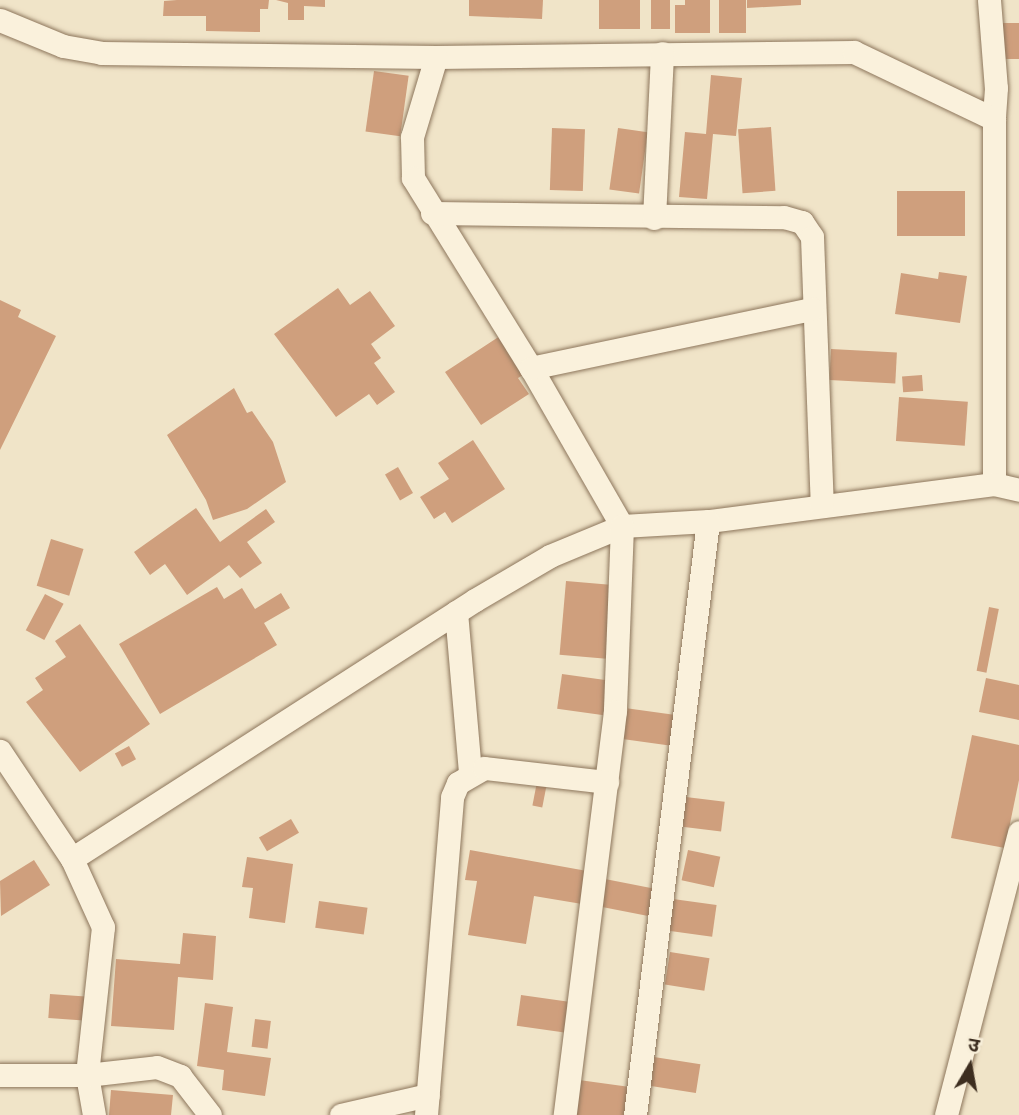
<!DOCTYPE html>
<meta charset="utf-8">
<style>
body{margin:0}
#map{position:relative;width:1019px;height:1115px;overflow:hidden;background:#f0e4c8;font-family:"Times New Roman","Noto Sans Devanagari",serif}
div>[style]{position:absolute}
.building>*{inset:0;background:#cf9f7d;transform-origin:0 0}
.roads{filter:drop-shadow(0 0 2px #8d765c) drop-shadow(0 0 2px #8d765c)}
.minor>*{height:23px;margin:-11.5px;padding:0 11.5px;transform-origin:11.5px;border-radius:11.5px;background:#faf1dc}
span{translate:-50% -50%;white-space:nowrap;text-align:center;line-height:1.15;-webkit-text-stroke:5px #f7eed8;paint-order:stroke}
.north{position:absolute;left:935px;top:1031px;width:70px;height:70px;-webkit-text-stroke:5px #f7eed8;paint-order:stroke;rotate:10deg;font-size:19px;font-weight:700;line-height:28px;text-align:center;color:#3d2e20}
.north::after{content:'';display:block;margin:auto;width:24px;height:32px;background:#3d2e20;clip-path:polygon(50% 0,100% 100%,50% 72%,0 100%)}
</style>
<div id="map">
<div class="building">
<div style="clip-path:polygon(177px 0,269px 0,268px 9px,260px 9px,260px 32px,206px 31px,206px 16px,163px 16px,164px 1px)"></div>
<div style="clip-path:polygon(276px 0,325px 0,325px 7px,304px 6px,304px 20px,288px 20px,288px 3px)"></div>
<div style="clip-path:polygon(469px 0,543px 0,542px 19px,469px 16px)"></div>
<div style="left:599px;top:0;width:41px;height:29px"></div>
<div style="left:651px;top:0;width:19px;height:29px"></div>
<div style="clip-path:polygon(685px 0,710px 0,710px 33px,675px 33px,675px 5px,685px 5px)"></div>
<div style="left:719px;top:0;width:27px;height:33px"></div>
<div style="clip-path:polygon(747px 0,801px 0,801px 5px,747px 8px)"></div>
<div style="left:1019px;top:23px;width:36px;height:16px;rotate:90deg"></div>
<div style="left:374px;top:71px;width:35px;height:61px;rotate:8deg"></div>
<div style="clip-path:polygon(711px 75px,742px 78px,736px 136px,713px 134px,707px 199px,679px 197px,685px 132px,706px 134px)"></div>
<div style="left:771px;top:127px;width:64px;height:33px;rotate:86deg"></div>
<div style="left:552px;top:128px;width:33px;height:62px;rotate:2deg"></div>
<div style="left:618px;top:128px;width:30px;height:62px;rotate:8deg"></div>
<div style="left:897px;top:191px;width:68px;height:45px"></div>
<div style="clip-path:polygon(939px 272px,967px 276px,960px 323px,895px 314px,901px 273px,938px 279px)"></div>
<div style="clip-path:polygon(338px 288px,350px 305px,370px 291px,395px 326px,371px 344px,381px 358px,374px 363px,395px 392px,377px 405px,369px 394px,336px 417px,274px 334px)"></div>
<div style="clip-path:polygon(0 300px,21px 310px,18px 317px,56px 336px,0 450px)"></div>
<div style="clip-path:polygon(500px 336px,526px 373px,518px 378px,529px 394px,481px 425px,445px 372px)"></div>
<div style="left:831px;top:349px;width:66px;height:31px;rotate:3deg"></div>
<div style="left:922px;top:375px;width:16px;height:20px;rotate:86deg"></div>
<div style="clip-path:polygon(234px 388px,247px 413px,252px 411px,273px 442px,286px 482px,247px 509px,213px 520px,206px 500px,167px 435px)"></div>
<div style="left:899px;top:397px;width:69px;height:44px;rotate:4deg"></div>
<div style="clip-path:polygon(473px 440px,505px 489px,452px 523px,445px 512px,434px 519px,420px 497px,449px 479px,438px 463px)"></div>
<div style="left:398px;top:467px;width:30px;height:15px;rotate:60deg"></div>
<div style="clip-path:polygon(196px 508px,220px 542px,266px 509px,275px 522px,247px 542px,262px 563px,240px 578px,229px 565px,187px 595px,165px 564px,150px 575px,134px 552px)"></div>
<div style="left:51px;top:539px;width:34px;height:49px;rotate:17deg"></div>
<div style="left:566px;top:581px;width:47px;height:74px;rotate:5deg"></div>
<div style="clip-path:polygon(217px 587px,224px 599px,242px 588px,255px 609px,281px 593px,290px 608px,264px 623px,277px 645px,160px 714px,119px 644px)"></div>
<div style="left:45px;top:594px;width:21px;height:41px;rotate:28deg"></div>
<div style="left:989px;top:607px;width:10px;height:65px;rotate:11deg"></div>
<div style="clip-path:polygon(80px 624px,150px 724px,80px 772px,26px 702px,43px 690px,35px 678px,66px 657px,55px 641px)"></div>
<div style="left:562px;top:674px;width:49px;height:35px;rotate:8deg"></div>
<div style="clip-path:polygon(986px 678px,1019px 685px,1019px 720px,979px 712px)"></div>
<div style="left:625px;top:708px;width:51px;height:31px;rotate:8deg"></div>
<div style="clip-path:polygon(972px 735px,1019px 745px,1019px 780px,1005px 848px,951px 838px)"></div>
<div style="left:129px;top:746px;width:15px;height:16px;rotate:62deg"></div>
<div style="left:537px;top:782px;width:10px;height:24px;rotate:11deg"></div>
<div style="left:686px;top:797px;width:39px;height:30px;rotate:7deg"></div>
<div style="left:291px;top:819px;width:16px;height:37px;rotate:60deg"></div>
<div style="clip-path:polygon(470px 850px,587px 871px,582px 904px,534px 896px,526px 944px,468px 935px,477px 881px,465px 880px)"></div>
<div style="left:688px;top:850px;width:33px;height:31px;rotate:12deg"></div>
<div style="clip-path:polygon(247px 857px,293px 864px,285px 923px,249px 918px,253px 888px,242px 887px)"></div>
<div style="clip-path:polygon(34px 860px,50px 885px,1px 916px,0 881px)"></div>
<div style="left:605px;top:879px;width:52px;height:28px;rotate:11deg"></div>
<div style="left:673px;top:899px;width:44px;height:32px;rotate:8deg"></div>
<div style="left:319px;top:901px;width:49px;height:27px;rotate:8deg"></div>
<div style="clip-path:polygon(183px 933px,216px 936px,213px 980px,178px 977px,174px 1030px,111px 1026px,116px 959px,180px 964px)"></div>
<div style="left:670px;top:952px;width:40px;height:33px;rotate:9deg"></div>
<div style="left:50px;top:994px;width:39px;height:24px;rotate:4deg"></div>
<div style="left:521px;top:995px;width:50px;height:31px;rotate:8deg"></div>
<div style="clip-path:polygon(205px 1003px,233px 1007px,227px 1052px,271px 1058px,265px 1096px,222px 1090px,224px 1070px,197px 1066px)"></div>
<div style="left:255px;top:1019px;width:16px;height:28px;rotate:7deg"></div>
<div style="left:654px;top:1057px;width:47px;height:29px;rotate:9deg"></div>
<div style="clip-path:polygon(579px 1080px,630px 1087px,626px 1115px,574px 1115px)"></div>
<div style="clip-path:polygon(111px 1090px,173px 1095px,171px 1115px,109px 1115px)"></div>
</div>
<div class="roads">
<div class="minor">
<div style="left:989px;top:0;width:88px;rotate:85.5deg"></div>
<div style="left:996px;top:88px;width:31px;rotate:94deg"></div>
<div style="left:0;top:20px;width:68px;rotate:22.4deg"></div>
<div style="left:63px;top:46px;width:39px;rotate:10deg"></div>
<div style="left:101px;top:53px;width:335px;rotate:0.7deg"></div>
<div style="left:436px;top:57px;width:418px;rotate:-0.7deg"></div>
<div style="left:854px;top:52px;width:155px;rotate:25.6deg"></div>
<div style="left:994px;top:119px;width:365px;rotate:90deg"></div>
<div style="left:994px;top:484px;width:288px;rotate:172.6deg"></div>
<div style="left:708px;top:521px;width:86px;rotate:176.7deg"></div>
<div style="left:622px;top:526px;width:78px;rotate:157.4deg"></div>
<div style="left:550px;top:556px;width:87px;rotate:149.6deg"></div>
<div style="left:475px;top:600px;width:479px;rotate:147.3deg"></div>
<div style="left:72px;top:859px;width:130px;rotate:-123.7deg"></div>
<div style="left:436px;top:57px;width:84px;rotate:106.7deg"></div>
<div style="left:412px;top:137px;width:41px;rotate:88.6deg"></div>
<div style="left:413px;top:178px;width:224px;rotate:58.2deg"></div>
<div style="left:531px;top:368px;width:182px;rotate:60.1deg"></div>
<div style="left:622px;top:526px;width:185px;rotate:92.2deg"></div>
<div style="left:615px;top:711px;width:407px;rotate:97.1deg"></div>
<div style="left:432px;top:213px;width:352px;rotate:0.7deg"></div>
<div style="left:784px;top:217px;width:19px;rotate:16deg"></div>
<div style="left:802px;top:222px;width:18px;rotate:56deg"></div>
<div style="left:812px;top:237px;width:269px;rotate:87.9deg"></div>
<div style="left:654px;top:218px;width:165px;rotate:-87.2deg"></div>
<div style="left:531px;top:368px;width:287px;rotate:-11.9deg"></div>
<div style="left:994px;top:484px;width:26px;rotate:13deg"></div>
<div style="left:456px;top:612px;width:162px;rotate:85deg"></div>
<div style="left:72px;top:859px;width:75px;rotate:65.5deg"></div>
<div style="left:103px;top:927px;width:149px;rotate:96.2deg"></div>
<div style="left:87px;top:1075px;width:41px;rotate:80.1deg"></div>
<div style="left:0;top:1075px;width:87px"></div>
<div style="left:87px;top:1075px;width:70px;rotate:-6.5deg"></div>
<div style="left:157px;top:1067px;width:25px;rotate:21deg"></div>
<div style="left:180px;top:1076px;width:49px;rotate:52.4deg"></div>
<div style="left:341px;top:1115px;width:89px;rotate:-12.9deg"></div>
<div style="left:426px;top:1115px;width:319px;rotate:-85.3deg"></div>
<div style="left:452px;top:797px;width:15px;rotate:-67deg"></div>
<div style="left:458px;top:783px;width:30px;rotate:-30deg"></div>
<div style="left:484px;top:768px;width:124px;rotate:6.5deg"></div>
<div style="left:635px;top:1115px;width:598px;rotate:-82.99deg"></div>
<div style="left:946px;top:1115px;width:292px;rotate:-75.5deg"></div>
</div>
</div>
<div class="north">उ</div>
</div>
